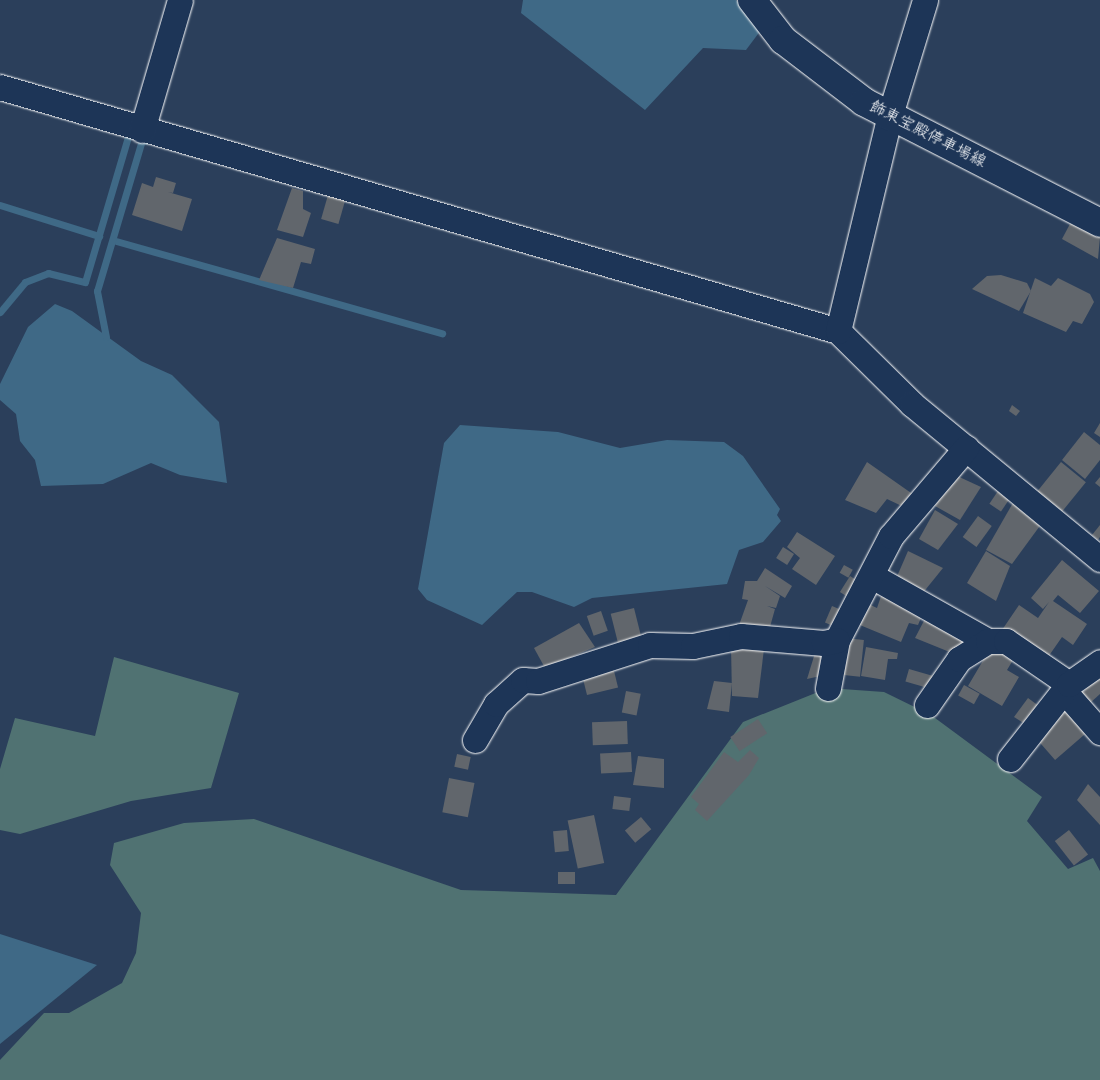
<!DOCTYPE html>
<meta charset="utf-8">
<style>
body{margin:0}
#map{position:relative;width:1100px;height:1080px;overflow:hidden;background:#2b3f5b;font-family:Pangolin,"Klee One",sans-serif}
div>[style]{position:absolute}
.green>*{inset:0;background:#507272}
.water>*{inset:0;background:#3f6986}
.stream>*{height:7px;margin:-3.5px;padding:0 3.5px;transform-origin:3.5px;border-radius:3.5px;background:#3f6986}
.building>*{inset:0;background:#61666c;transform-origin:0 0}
.roads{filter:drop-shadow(0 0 1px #fff) drop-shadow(0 0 1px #fff)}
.street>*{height:25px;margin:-12.5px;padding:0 12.5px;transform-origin:12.5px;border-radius:12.5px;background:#1d3557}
.secondary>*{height:28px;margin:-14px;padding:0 14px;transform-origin:14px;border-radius:14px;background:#1d3557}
span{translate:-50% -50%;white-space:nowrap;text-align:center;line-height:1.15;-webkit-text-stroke:4px #1d3557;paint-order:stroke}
.street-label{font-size:16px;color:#fff}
</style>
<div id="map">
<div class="green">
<div style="clip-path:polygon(114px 657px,239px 693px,211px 788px,131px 801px,20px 834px,0 830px,0 769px,15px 718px,95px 736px)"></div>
<div style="clip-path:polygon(828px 688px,884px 692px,931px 715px,1042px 797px,1027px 821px,1068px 869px,1093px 858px,1100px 871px,1100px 1080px,0 1080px,0 1060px,44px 1013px,69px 1013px,122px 983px,136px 953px,141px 913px,110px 865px,114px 843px,184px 823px,254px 819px,461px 890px,616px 895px,743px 722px)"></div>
</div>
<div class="water">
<div style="clip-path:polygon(523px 0,736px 0,761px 30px,746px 50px,703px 48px,645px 110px,521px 13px)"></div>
<div style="clip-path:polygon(55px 304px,72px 311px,141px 361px,172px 375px,219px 422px,227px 483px,180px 475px,151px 463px,103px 484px,41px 486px,35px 460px,20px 441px,16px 414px,0 400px,0 384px,28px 327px)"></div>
<div style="clip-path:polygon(460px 425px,558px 432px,620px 448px,667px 440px,724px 442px,743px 456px,780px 509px,777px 515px,781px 521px,763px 542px,739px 550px,727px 584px,592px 598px,574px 607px,532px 592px,517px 592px,482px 625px,427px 600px,418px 589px,444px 443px)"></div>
<div style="clip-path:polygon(0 934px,97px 965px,0 1044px)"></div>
</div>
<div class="stream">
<div style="left:0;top:205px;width:104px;rotate:17.4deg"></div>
<div style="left:116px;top:241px;width:339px;rotate:15.8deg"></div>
<div style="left:0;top:312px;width:39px;rotate:-50deg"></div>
<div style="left:25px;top:282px;width:25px;rotate:-21deg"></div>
<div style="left:48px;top:273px;width:38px;rotate:14deg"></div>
<div style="left:85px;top:282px;width:159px;rotate:-73.5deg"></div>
<div style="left:106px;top:337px;width:47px;rotate:-101.1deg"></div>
<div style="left:97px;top:291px;width:158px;rotate:-73.4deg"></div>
<div style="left:142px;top:140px;width:4px;rotate:14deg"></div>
</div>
<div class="building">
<div style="clip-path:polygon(156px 177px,176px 183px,173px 193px,168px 192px,192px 199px,182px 231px,132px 215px,142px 183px,153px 187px)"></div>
<div style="clip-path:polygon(292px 188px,303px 191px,303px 209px,311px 213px,303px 237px,277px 230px)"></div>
<div style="left:328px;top:195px;width:18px;height:25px;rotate:16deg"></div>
<div style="clip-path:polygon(1071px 222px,1100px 237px,1098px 259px,1062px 239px)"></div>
<div style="clip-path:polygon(277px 238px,315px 249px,311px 264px,301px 262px,293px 288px,259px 280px)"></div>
<div style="clip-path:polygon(1001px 275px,1027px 283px,1031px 291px,1019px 311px,972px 289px,987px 276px)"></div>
<div style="clip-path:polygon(1035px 278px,1051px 286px,1058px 278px,1090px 294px,1094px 302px,1082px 324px,1073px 321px,1066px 332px,1023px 313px)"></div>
<div style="clip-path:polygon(1012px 405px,1020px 411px,1016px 416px,1009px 411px)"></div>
<div style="clip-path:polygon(1100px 423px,1100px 437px,1094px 433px)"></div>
<div style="clip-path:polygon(1084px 432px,1100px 445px,1100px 460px,1085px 479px,1062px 460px)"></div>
<div style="clip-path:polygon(867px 462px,914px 495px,906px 508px,887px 499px,876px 513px,845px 500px)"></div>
<div style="left:1061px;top:462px;width:32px;height:43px;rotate:39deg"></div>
<div style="clip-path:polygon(955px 475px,981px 487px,960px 520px,935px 506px)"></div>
<div style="clip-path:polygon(1100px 477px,1100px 487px,1095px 483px)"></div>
<div style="left:1000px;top:488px;width:14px;height:19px;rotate:34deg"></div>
<div style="clip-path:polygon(1014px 501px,1042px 523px,1012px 564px,986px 550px)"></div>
<div style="clip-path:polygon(935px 510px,958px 524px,938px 550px,919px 539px)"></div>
<div style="left:978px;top:516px;width:17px;height:26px;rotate:36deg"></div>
<div style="clip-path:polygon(1100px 525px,1100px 537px,1098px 540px,1092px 535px)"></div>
<div style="clip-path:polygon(797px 532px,835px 556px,816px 585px,792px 569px,800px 558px,787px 547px)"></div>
<div style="left:783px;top:547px;width:13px;height:13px;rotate:32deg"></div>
<div style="clip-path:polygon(908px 551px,943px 568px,922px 594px,895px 581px)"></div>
<div style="clip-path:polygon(986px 551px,1010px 566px,996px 601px,967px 583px)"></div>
<div style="clip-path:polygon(1062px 560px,1099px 591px,1080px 613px,1058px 595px,1053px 601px,1087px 624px,1073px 645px,1062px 637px,1046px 660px,1002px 630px,1019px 605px,1038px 618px,1049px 602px,1043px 609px,1031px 598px)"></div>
<div style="left:844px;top:565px;width:10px;height:9px;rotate:29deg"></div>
<div style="clip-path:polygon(765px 568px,792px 586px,785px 598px,765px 586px,780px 596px,776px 608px,767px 606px,775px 609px,768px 634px,738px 628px,748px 600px,742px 599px,745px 581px,757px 581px)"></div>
<div style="left:850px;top:576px;width:13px;height:19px;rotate:32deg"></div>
<div style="clip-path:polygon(882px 593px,923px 613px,918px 625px,909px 623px,901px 642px,855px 623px,864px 602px,877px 608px)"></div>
<div style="left:832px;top:606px;width:13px;height:18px;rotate:23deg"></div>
<div style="left:634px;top:608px;width:32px;height:24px;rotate:76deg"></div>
<div style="left:601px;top:611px;width:21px;height:15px;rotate:71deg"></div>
<div style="clip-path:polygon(927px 615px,967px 639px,957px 655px,915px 638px)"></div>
<div style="clip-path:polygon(579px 623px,595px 647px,545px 668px,534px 648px)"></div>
<div style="left:845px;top:638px;width:19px;height:37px;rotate:6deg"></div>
<div style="clip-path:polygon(731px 647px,764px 649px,758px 698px,732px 696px)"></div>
<div style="clip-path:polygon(866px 647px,898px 653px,897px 659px,888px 659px,885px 680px,861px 676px)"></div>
<div style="clip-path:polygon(991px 647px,1013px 660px,1007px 670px,1019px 677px,1002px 706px,968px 686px)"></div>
<div style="clip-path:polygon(815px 653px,830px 656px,825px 675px,807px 679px)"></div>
<div style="left:613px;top:667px;width:21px;height:32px;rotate:76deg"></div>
<div style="left:909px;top:669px;width:26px;height:13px;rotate:16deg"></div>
<div style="clip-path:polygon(1100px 674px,1100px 694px,1090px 703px,1080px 695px)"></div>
<div style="clip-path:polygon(714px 681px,732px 683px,729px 712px,707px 709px)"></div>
<div style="left:964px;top:685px;width:18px;height:12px;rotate:29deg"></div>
<div style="left:626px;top:691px;width:15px;height:22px;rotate:11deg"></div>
<div style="clip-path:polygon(1028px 698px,1043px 709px,1025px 724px,1014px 717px)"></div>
<div style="left:1065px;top:709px;width:32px;height:41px;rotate:49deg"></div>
<div style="left:758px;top:719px;width:17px;height:33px;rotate:57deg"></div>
<div style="left:627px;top:721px;width:23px;height:35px;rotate:88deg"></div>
<div style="clip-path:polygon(750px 750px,759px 758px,749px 775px,707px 821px,695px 810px,699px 804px,691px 797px,724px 752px,738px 762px)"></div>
<div style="left:631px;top:752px;width:20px;height:31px;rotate:87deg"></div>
<div style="left:457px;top:754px;width:14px;height:13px;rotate:12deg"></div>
<div style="clip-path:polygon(638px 756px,664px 759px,664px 788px,633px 785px)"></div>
<div style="left:449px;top:778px;width:26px;height:35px;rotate:11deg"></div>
<div style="clip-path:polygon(1088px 784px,1100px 797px,1100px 825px,1077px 800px)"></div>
<div style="left:614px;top:796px;width:17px;height:13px;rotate:7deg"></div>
<div style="left:594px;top:815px;width:49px;height:27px;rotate:78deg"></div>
<div style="left:641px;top:817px;width:16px;height:21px;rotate:50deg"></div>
<div style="left:567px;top:830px;width:21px;height:14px;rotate:85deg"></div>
<div style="left:1069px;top:830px;width:31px;height:18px;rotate:52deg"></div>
<div style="left:575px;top:872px;width:12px;height:17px;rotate:90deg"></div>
</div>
<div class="roads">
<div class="street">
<div style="left:0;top:87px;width:873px;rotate:16.23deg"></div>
<div style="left:838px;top:331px;width:104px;rotate:44.6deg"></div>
<div style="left:912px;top:404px;width:244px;rotate:39.5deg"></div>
<div style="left:142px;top:130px;width:135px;rotate:-73.7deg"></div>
<div style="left:838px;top:331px;width:219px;rotate:-76.5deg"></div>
<div style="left:889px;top:118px;width:123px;rotate:-73deg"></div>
<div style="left:872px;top:576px;width:133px;rotate:29.3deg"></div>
<div style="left:828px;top:688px;width:49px;rotate:-79.4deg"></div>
<div style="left:837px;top:640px;width:117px;rotate:-62.6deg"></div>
<div style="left:891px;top:536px;width:116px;rotate:-49.6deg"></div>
<div style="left:1064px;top:691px;width:55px;rotate:48.7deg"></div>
<div style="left:927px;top:705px;width:56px;rotate:-55.2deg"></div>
<div style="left:959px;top:659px;width:34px;rotate:-32deg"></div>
<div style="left:988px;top:641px;width:18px"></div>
<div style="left:1006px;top:641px;width:76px;rotate:34.3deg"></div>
<div style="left:475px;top:740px;width:42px;rotate:-59.7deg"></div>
<div style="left:496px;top:704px;width:36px;rotate:-42deg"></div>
<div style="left:523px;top:680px;width:15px;rotate:4deg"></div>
<div style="left:538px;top:681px;width:118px;rotate:-17.8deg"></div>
<div style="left:650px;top:645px;width:43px;rotate:1.3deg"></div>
<div style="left:693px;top:646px;width:49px;rotate:-11.8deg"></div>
<div style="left:741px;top:636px;width:83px;rotate:4.8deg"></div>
<div style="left:824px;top:643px;width:13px;rotate:-13deg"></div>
<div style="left:1010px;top:759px;width:95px;rotate:-51.8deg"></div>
<div style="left:1069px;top:684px;width:38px;rotate:-35deg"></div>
</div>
<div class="secondary">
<div style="left:752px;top:0;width:51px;rotate:52.2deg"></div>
<div style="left:783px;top:40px;width:102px;rotate:37.4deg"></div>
<div style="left:864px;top:102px;width:265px;rotate:27.1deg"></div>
</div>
</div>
<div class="street-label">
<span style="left:928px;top:134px;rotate:27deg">飾東宝殿停車場線</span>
</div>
</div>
